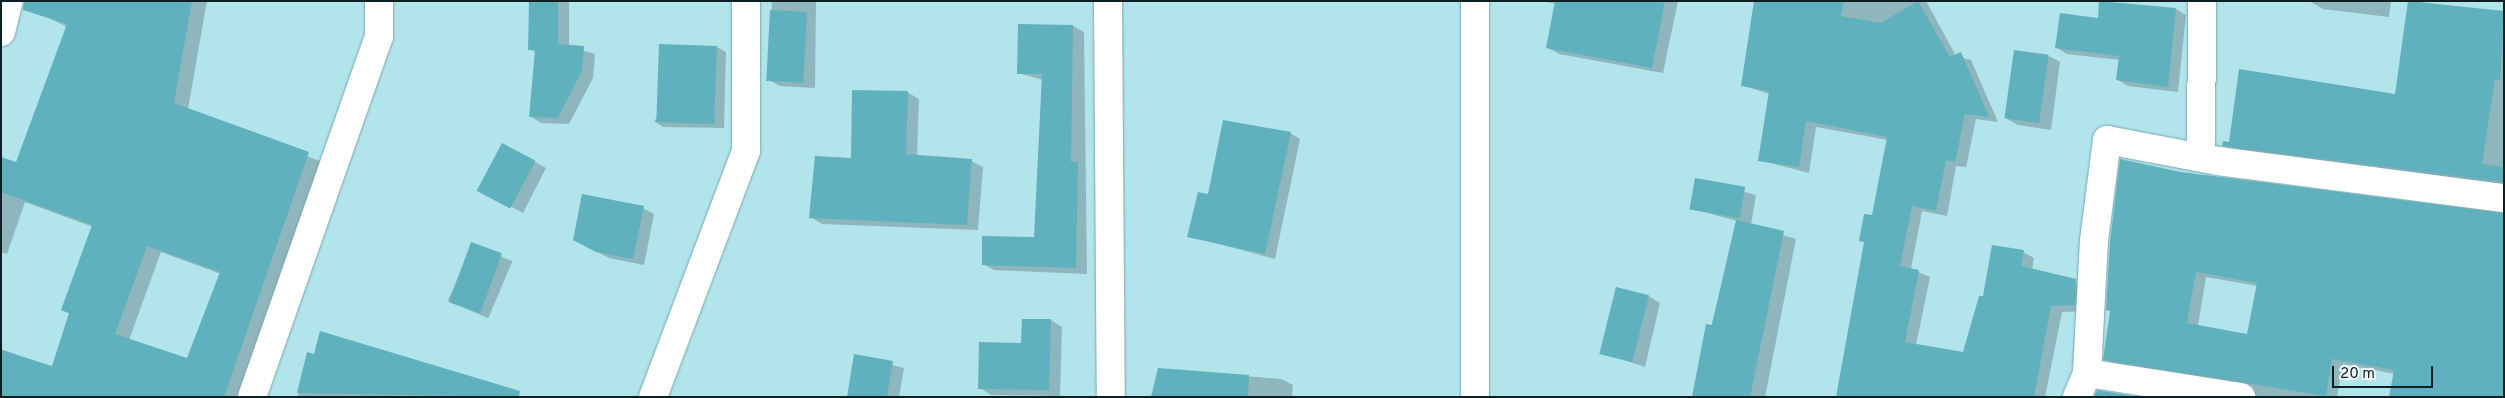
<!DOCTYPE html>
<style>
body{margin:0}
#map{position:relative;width:2505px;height:398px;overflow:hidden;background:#b2e4eb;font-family:Overpass,sans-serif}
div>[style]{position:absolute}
.shadow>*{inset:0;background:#0003;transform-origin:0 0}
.building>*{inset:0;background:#5fb1bd;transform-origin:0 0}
.roads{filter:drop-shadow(0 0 1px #78a7ae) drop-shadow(0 0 1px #78a7ae)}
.minor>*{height:28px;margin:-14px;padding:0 14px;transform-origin:14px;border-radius:14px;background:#fff}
span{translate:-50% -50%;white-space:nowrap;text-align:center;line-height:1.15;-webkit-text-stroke:4.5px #f3fdfe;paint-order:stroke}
.frame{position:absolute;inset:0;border:2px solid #0d2023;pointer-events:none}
.scale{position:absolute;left:2332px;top:366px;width:101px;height:22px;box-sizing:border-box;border:2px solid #0d2023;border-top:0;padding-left:6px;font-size:15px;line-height:18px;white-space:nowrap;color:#0d2023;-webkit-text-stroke:4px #f3fdfe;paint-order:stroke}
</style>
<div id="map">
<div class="shadow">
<div style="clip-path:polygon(evenodd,45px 1px,207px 1px,188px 109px,322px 162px,241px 397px,1px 397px,1px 349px,53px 368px,70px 314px,62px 310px,93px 227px,25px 202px,7px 254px,1px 252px,1px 158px,17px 163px,67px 27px,45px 16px,45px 1px,161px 252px,221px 274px,188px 359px,129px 340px,161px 252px)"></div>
<div style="clip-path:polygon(530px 1px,569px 1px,569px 47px,595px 54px,593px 78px,569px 124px,541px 123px,530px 116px,536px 53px,530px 49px)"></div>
<div style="clip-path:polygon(772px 1px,816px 1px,815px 88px,780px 86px,769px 80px)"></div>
<div style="clip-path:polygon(1543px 1px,1678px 1px,1663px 73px,1559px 54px,1548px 48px,1556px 4px)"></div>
<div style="clip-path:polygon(1756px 1px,1926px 1px,1956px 56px,1971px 60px,1998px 122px,1976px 119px,1966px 167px,1956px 166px,1947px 216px,1922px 211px,1911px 269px,1930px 277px,1916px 345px,1964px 354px,1984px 298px,2023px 252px,2034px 258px,2032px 270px,2087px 286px,2085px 311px,2062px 312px,2045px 397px,1838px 397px,1865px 242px,1861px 240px,1873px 216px,1888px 140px,1816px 127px,1809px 173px,1759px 160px,1769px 94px,1742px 85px)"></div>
<div style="clip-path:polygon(2391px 1px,2389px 17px,2323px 9px,2311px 2px)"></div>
<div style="clip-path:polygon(2409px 1px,2504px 12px,2504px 186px,2234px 151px,2224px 145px,2396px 96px)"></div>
<div style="clip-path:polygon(2176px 9px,2186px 15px,2178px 92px,2128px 86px,2118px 80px,2120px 60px,2067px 54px,2057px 48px,2099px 19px)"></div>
<div style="clip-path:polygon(1073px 26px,1084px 32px,1087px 274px,994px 270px,983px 264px,1035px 239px,1043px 80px,1018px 73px)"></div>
<div style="clip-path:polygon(717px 47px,726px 52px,724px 128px,663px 127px,654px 121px)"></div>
<div style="clip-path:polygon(2049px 56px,2060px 62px,2051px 130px,2018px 125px,2007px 119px)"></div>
<div style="clip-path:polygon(907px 92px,919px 99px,917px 157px,971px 161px,983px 167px,978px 230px,822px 224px,810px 217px)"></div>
<div style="clip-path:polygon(1290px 133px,1300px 139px,1275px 259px,1189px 236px,1209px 196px)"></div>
<div style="clip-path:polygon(535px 162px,546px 168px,523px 213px,491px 196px)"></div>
<div style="clip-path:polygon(evenodd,2180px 173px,2502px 215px,2395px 374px,2343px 364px,2337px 397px,2257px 397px,2252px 386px,2115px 365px,2105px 359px,2180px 173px,2206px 277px,2258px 286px,2248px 335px,2198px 326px,2206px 277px)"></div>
<div style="clip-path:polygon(1696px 179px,1756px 195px,1751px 225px,1796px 239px,1765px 397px,1694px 397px,1737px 221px,1690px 208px)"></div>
<div style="clip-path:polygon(643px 208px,654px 214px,644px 265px,609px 258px,585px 246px)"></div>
<div style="left:472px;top:244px;width:44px;height:62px;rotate:23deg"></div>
<div style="clip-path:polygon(1648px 296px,1660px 303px,1645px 367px,1603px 353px)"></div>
<div style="clip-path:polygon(1051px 320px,1062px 327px,1060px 396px,991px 395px,980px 388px)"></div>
<div style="clip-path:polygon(308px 354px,496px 387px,493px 397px,298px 397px)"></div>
<div style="clip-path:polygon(855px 356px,904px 368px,899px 397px,848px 397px)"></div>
<div style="clip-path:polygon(1159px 369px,1281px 379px,1293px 385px,1292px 397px,1152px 397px)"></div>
</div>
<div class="building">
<div style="clip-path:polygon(evenodd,24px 1px,192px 1px,174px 103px,309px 152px,224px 397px,1px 397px,1px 350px,52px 366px,69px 313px,61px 310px,92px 225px,1px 192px,1px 157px,16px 162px,67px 24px,23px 10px,24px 1px,147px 246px,220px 272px,187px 358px,115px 334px,147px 246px)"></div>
<div style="clip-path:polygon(529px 1px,558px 1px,558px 44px,584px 46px,582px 71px,558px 118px,529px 117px,535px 50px,528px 50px)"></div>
<div style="clip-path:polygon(1555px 1px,1665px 1px,1652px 68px,1546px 48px)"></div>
<div style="clip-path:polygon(1754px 1px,1844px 1px,1841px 16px,1881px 23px,1918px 1px,1950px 57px,1961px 52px,1989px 117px,1965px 114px,1955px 162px,1946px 160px,1936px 211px,1912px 206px,1900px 266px,1919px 270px,1905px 342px,1963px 352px,1979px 296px,1983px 296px,1992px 245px,2024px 250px,2021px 266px,2076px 279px,2075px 305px,2051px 306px,2034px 397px,1836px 397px,1864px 242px,1859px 241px,1864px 214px,1872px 215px,1887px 137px,1806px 121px,1799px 167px,1758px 161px,1769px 91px,1741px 86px)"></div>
<div style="clip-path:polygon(2099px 1px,2176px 8px,2168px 87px,2116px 80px,2119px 56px,2055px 48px,2060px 13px,2098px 18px)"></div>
<div style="clip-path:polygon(2408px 1px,2504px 11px,2500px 80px,2495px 79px,2482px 164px,2504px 167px,2504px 182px,2222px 146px,2223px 141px,2229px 142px,2239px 69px,2395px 94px)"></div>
<div style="left:770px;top:10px;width:37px;height:71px;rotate:3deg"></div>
<div style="clip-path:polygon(1018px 24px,1073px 25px,1071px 162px,1078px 162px,1076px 268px,982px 265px,982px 236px,1034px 237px,1042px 74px,1017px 74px)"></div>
<div style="left:659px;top:44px;width:58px;height:78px;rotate:2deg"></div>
<div style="left:2014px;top:50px;width:35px;height:69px;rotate:8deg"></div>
<div style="clip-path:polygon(852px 90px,908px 91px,906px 154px,972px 159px,967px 225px,809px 218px,815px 156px,851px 158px)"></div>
<div style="clip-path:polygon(1223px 120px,1291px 132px,1265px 254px,1187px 237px,1198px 192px,1208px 194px)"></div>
<div style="left:502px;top:143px;width:38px;height:54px;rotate:28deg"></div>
<div style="clip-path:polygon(evenodd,2120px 159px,2181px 172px,2504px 213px,2504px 397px,2389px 397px,2394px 370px,2332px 359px,2326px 396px,2103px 360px,2110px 311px,2106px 310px,2110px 242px,2120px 159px,2196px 272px,2257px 283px,2247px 334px,2187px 323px,2196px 272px)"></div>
<div style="left:1695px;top:178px;width:51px;height:32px;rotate:10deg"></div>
<div style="clip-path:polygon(582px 194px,644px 206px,633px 259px,596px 252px,573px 240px)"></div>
<div style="clip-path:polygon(1736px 220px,1784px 231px,1750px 397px,1692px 397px,1706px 324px,1712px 325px)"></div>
<div style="left:471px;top:242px;width:33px;height:64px;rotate:20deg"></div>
<div style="left:1616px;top:287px;width:34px;height:69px;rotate:14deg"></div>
<div style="clip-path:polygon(1022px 319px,1051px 319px,1049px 390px,978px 389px,979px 342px,1021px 343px)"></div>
<div style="clip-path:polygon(320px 331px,520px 391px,519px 397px,297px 393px,307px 352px,314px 354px)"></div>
<div style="clip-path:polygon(854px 354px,893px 361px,887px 397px,847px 397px)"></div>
<div style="clip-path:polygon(1158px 368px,1249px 375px,1248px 397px,1151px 397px)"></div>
<div style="clip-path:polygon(2097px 390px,2138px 397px,2094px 397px)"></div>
</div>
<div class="roads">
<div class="minor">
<div style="left:1108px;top:1px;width:396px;rotate:89.6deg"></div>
<div style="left:1475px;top:1px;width:396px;rotate:90deg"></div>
<div style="left:1px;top:32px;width:32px;rotate:-76deg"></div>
<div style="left:2201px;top:157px;width:156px;rotate:-89.6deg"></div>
<div style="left:2087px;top:373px;width:156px;rotate:8.9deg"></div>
<div style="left:252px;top:397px;width:382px;rotate:-70.6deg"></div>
<div style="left:379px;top:37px;width:36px;rotate:-90deg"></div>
<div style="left:653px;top:397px;width:263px;rotate:-69.3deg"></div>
<div style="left:746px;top:151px;width:150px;rotate:-90deg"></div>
<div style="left:2077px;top:397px;width:26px;rotate:-67deg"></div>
<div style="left:2087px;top:373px;width:132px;rotate:-87deg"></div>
<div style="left:2094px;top:241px;width:102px;rotate:-82.7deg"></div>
<div style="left:2107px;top:140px;width:113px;rotate:10.7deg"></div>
<div style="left:2218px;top:161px;width:288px;rotate:7.4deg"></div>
</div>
</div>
<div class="frame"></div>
<div class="scale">20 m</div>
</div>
